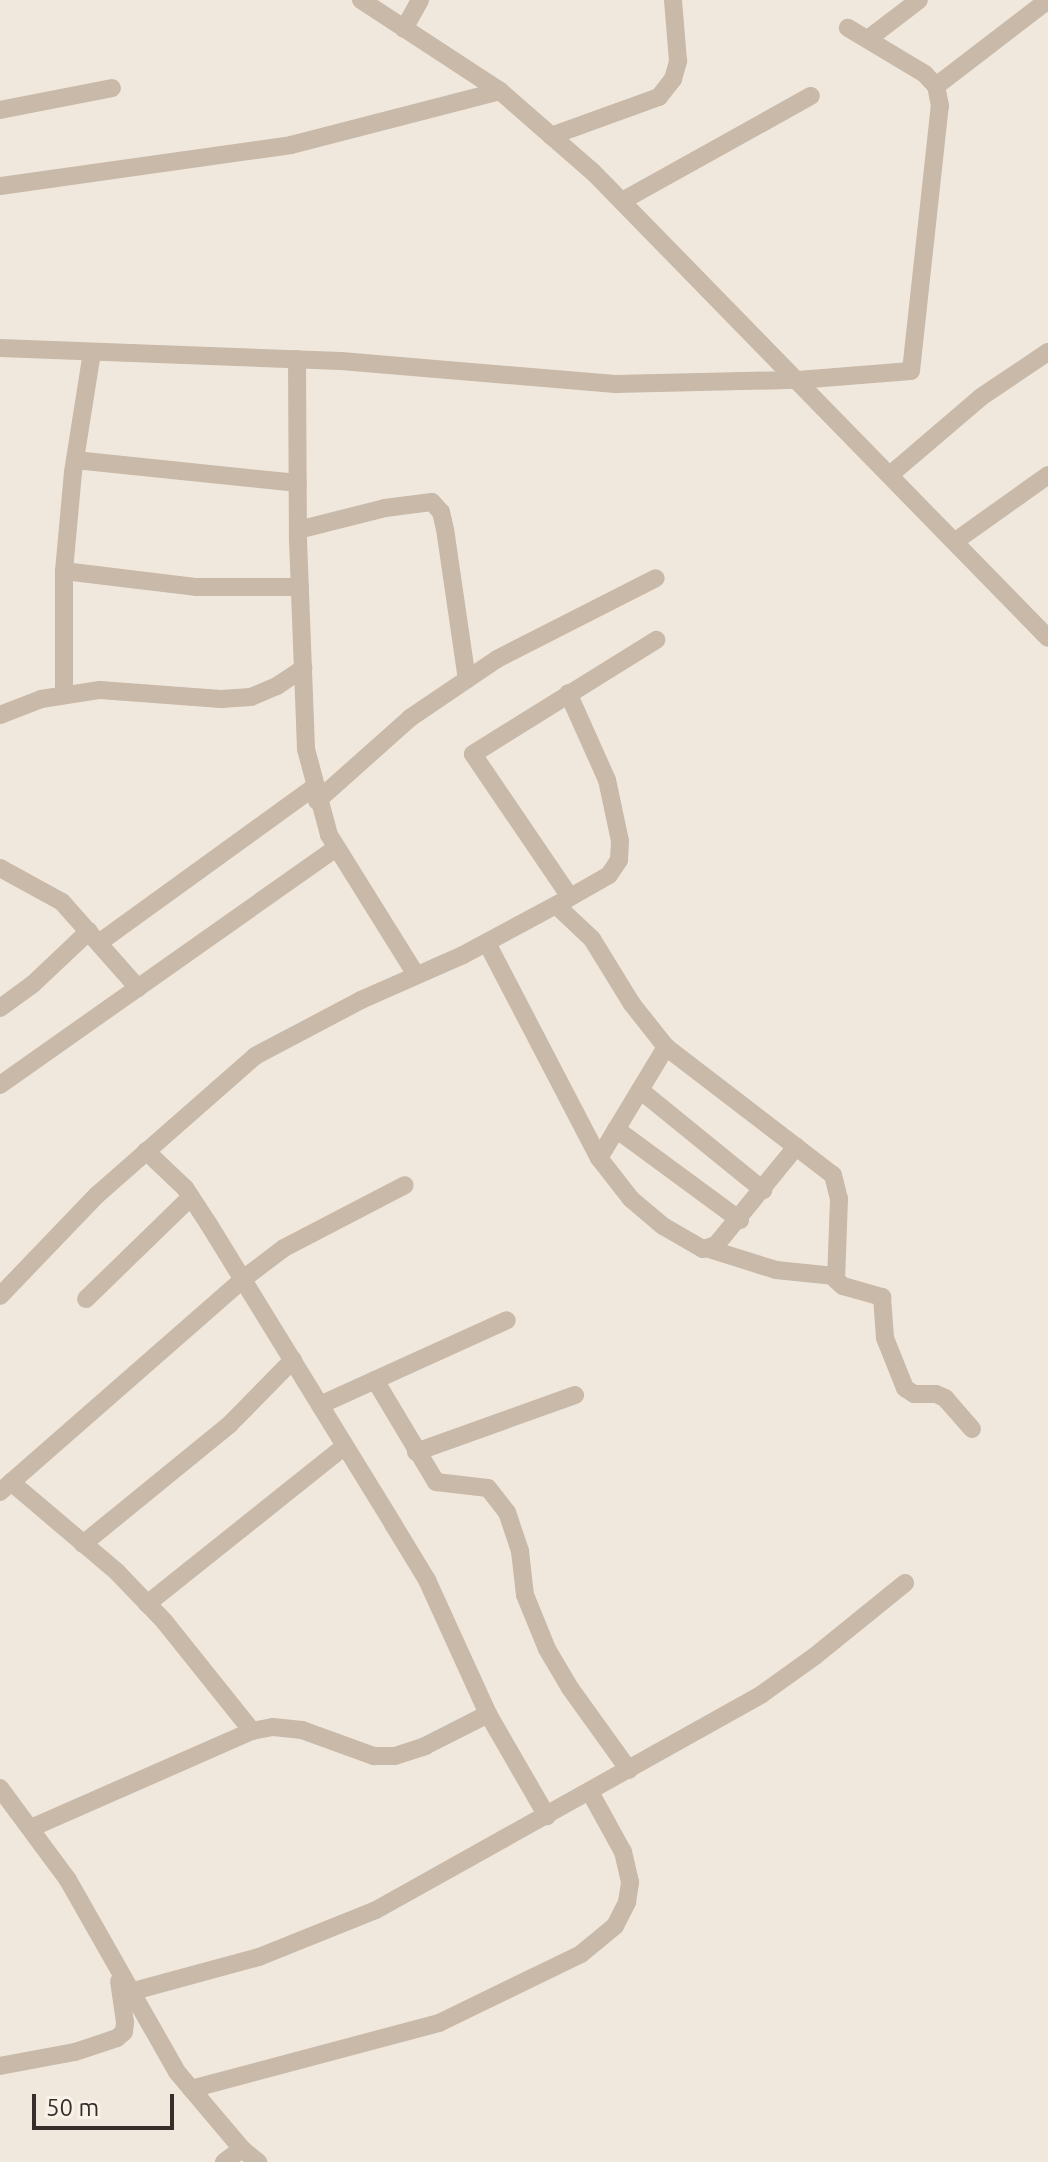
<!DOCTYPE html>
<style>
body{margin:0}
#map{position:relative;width:1048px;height:2162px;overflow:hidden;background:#f1e8dd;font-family:Ubuntu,sans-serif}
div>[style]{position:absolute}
.street>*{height:18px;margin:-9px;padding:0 9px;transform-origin:9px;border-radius:9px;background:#c8b9a9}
span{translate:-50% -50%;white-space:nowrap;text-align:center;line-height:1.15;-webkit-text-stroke:6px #f9f2e9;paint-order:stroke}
.scale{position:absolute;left:32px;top:2094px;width:142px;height:36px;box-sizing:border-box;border:4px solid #362e29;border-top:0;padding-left:10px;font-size:24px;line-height:28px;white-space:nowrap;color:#362e29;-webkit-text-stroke:6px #f9f2e9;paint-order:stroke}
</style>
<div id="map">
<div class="street">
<div style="left:361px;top:0;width:166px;rotate:33.2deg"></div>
<div style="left:500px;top:91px;width:123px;rotate:41.1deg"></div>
<div style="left:593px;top:172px;width:651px;rotate:45.68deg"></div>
<div style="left:404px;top:29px;width:33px;rotate:-61deg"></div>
<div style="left:868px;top:39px;width:64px;rotate:-37.4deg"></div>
<div style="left:936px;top:86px;width:141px;rotate:-37.5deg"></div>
<div style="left:0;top:110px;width:114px;rotate:-11.1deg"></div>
<div style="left:551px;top:136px;width:115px;rotate:-19.9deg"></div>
<div style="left:659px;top:97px;width:23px;rotate:-52deg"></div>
<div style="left:673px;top:79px;width:19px;rotate:-74deg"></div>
<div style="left:678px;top:61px;width:61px;rotate:-94.7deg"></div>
<div style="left:0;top:186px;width:294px;rotate:-8deg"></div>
<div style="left:291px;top:145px;width:216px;rotate:-14.5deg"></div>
<div style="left:622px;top:201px;width:216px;rotate:-29.1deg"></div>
<div style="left:0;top:348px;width:341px;rotate:2.2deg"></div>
<div style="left:341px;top:361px;width:275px;rotate:4.8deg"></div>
<div style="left:615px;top:384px;width:183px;rotate:-1.3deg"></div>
<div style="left:798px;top:380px;width:113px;rotate:-4.6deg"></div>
<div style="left:911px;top:371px;width:267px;rotate:-83.8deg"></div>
<div style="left:940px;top:106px;width:20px;rotate:-101deg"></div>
<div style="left:936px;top:86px;width:16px;rotate:-133deg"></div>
<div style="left:925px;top:74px;width:90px;rotate:-149.1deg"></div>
<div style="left:297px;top:359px;width:181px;rotate:89.7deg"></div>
<div style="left:298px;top:540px;width:209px;rotate:87.8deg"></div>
<div style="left:306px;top:749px;width:89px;rotate:75deg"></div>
<div style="left:329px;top:835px;width:165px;rotate:58.1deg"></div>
<div style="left:75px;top:460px;width:224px;rotate:5.9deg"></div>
<div style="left:891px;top:474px;width:118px;rotate:-40.5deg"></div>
<div style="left:981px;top:397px;width:81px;rotate:-33.9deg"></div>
<div style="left:298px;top:530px;width:90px;rotate:-14.2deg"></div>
<div style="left:385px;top:508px;width:47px;rotate:-7.3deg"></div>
<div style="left:432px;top:502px;width:13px;rotate:48deg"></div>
<div style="left:441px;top:512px;width:17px;rotate:77deg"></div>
<div style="left:445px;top:529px;width:152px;rotate:81.7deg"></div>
<div style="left:957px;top:540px;width:112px;rotate:-35.5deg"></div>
<div style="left:64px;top:571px;width:134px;rotate:6.9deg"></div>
<div style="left:197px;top:587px;width:103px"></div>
<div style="left:64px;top:694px;width:123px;rotate:-90deg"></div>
<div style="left:64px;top:571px;width:99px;rotate:-84.8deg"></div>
<div style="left:73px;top:472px;width:121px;rotate:-81deg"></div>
<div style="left:0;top:715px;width:44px;rotate:-21.3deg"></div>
<div style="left:41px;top:699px;width:60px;rotate:-8.7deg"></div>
<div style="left:100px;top:690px;width:121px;rotate:4.3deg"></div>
<div style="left:221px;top:699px;width:30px;rotate:-4deg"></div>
<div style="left:251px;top:697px;width:28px;rotate:-23deg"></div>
<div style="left:277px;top:686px;width:32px;rotate:-34deg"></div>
<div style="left:317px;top:801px;width:125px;rotate:-41.7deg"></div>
<div style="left:410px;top:718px;width:105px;rotate:-34.1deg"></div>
<div style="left:497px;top:659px;width:178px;rotate:-27deg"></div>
<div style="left:0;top:868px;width:71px;rotate:28.7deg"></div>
<div style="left:62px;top:902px;width:115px;rotate:48.5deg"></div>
<div style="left:567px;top:899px;width:48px;rotate:-29.7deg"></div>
<div style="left:609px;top:875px;width:18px;rotate:-56deg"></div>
<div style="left:619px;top:860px;width:19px;rotate:-87deg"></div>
<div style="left:620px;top:841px;width:62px;rotate:-102deg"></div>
<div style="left:607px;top:780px;width:95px;rotate:-114.1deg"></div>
<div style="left:557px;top:906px;width:48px;rotate:43.3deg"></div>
<div style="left:592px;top:939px;width:76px;rotate:58.4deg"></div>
<div style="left:632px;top:1004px;width:55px;rotate:51.7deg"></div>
<div style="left:666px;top:1047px;width:210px;rotate:37.5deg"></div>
<div style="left:833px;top:1175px;width:25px;rotate:76deg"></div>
<div style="left:839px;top:1199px;width:81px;rotate:92.1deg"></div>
<div style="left:836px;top:1280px;width:9px;rotate:41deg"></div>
<div style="left:843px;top:1286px;width:41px;rotate:15.8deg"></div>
<div style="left:882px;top:1297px;width:41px;rotate:85.8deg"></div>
<div style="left:885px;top:1338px;width:54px;rotate:68.2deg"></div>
<div style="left:905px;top:1388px;width:11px;rotate:34deg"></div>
<div style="left:914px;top:1394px;width:22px"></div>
<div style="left:936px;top:1394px;width:10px;rotate:24deg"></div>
<div style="left:945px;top:1398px;width:41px;rotate:48.9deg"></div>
<div style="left:100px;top:942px;width:264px;rotate:-35.9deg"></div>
<div style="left:487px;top:943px;width:242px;rotate:62.5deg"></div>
<div style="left:599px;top:1158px;width:52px;rotate:52deg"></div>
<div style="left:631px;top:1199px;width:42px;rotate:40.2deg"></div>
<div style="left:663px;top:1226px;width:46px;rotate:29.9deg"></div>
<div style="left:703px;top:1249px;width:14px;rotate:-17deg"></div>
<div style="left:716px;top:1245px;width:127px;rotate:-50.8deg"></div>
<div style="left:0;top:1008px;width:41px;rotate:-36deg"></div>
<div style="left:33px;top:984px;width:77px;rotate:-43.4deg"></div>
<div style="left:0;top:1085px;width:411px;rotate:-35.2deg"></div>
<div style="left:640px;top:1090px;width:159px;rotate:39.1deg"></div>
<div style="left:616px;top:1129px;width:154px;rotate:36.3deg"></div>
<div style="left:146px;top:1151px;width:54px;rotate:43.5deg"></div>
<div style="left:185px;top:1188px;width:42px;rotate:56.7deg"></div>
<div style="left:208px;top:1223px;width:353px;rotate:58.4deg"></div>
<div style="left:393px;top:1524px;width:66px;rotate:58.7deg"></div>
<div style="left:427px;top:1580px;width:147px;rotate:65.5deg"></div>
<div style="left:488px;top:1714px;width:118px;rotate:60deg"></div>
<div style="left:599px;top:1158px;width:130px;rotate:-58.9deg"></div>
<div style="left:709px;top:1249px;width:70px;rotate:17.4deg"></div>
<div style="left:776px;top:1270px;width:59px;rotate:5.8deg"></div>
<div style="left:0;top:1296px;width:140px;rotate:-46.2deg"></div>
<div style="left:97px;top:1195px;width:210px;rotate:-41.3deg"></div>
<div style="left:255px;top:1056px;width:120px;rotate:-27.8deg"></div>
<div style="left:361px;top:1000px;width:111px;rotate:-23.8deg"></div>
<div style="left:463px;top:955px;width:118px;rotate:-28.3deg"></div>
<div style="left:567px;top:899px;width:5px;rotate:-79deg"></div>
<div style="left:568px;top:894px;width:169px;rotate:-124.2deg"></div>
<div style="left:473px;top:754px;width:216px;rotate:-31.9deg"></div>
<div style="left:86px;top:1299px;width:146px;rotate:-44.2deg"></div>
<div style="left:375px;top:1380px;width:119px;rotate:59.1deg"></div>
<div style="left:436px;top:1482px;width:52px;rotate:6.6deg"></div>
<div style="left:488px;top:1488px;width:31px;rotate:52deg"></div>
<div style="left:507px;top:1512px;width:41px;rotate:71.6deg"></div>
<div style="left:520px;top:1551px;width:44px;rotate:83.5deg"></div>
<div style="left:525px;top:1595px;width:58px;rotate:67.8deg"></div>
<div style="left:547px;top:1649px;width:45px;rotate:59.5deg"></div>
<div style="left:570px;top:1688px;width:101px;rotate:54.3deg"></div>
<div style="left:320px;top:1405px;width:205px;rotate:-24.4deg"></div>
<div style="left:416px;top:1452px;width:169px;rotate:-19.7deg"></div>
<div style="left:11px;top:1482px;width:139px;rotate:40.3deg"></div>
<div style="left:117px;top:1572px;width:68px;rotate:46.2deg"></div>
<div style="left:164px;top:1621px;width:141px;rotate:51.3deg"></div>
<div style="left:0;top:1492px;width:323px;rotate:-41.2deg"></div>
<div style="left:243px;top:1279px;width:51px;rotate:-37.1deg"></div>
<div style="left:284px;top:1248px;width:136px;rotate:-27.5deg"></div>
<div style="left:83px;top:1544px;width:190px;rotate:-39.2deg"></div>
<div style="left:230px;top:1424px;width:90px;rotate:-45.5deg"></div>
<div style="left:147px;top:1604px;width:252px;rotate:-38.6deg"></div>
<div style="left:0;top:1788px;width:114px;rotate:53.5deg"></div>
<div style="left:68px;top:1880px;width:221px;rotate:60.4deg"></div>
<div style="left:177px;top:2072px;width:101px;rotate:49.8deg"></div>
<div style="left:242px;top:2149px;width:21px;rotate:39deg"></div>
<div style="left:31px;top:1828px;width:241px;rotate:-23.7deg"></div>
<div style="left:252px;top:1731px;width:21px;rotate:-11deg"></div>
<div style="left:273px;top:1727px;width:29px;rotate:6deg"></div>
<div style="left:302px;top:1730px;width:77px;rotate:19.9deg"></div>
<div style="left:374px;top:1756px;width:21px"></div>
<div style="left:395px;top:1756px;width:32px;rotate:-18deg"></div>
<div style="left:425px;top:1746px;width:71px;rotate:-26.9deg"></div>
<div style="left:130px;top:1992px;width:134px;rotate:-15.2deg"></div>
<div style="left:259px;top:1957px;width:126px;rotate:-21.9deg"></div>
<div style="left:376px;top:1910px;width:442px;rotate:-29.2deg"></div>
<div style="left:762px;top:1694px;width:65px;rotate:-35.6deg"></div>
<div style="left:815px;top:1656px;width:116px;rotate:-39deg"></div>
<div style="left:0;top:2066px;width:76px;rotate:-10.6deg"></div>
<div style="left:75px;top:2052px;width:44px;rotate:-18.4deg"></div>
<div style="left:117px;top:2038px;width:9px;rotate:-41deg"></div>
<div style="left:124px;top:2032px;width:10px;rotate:-84deg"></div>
<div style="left:125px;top:2022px;width:41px;rotate:-98.3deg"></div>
<div style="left:191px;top:2089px;width:257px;rotate:-14.9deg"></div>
<div style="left:439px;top:2023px;width:158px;rotate:-25.9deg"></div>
<div style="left:581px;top:1954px;width:44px;rotate:-39.5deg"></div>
<div style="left:615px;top:1926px;width:27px;rotate:-63deg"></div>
<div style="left:627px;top:1902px;width:20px;rotate:-81deg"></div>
<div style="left:630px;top:1882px;width:31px;rotate:-103deg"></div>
<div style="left:623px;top:1852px;width:68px;rotate:-118.8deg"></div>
<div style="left:224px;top:2162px;width:22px;rotate:-36deg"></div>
</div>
<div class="scale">50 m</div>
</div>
